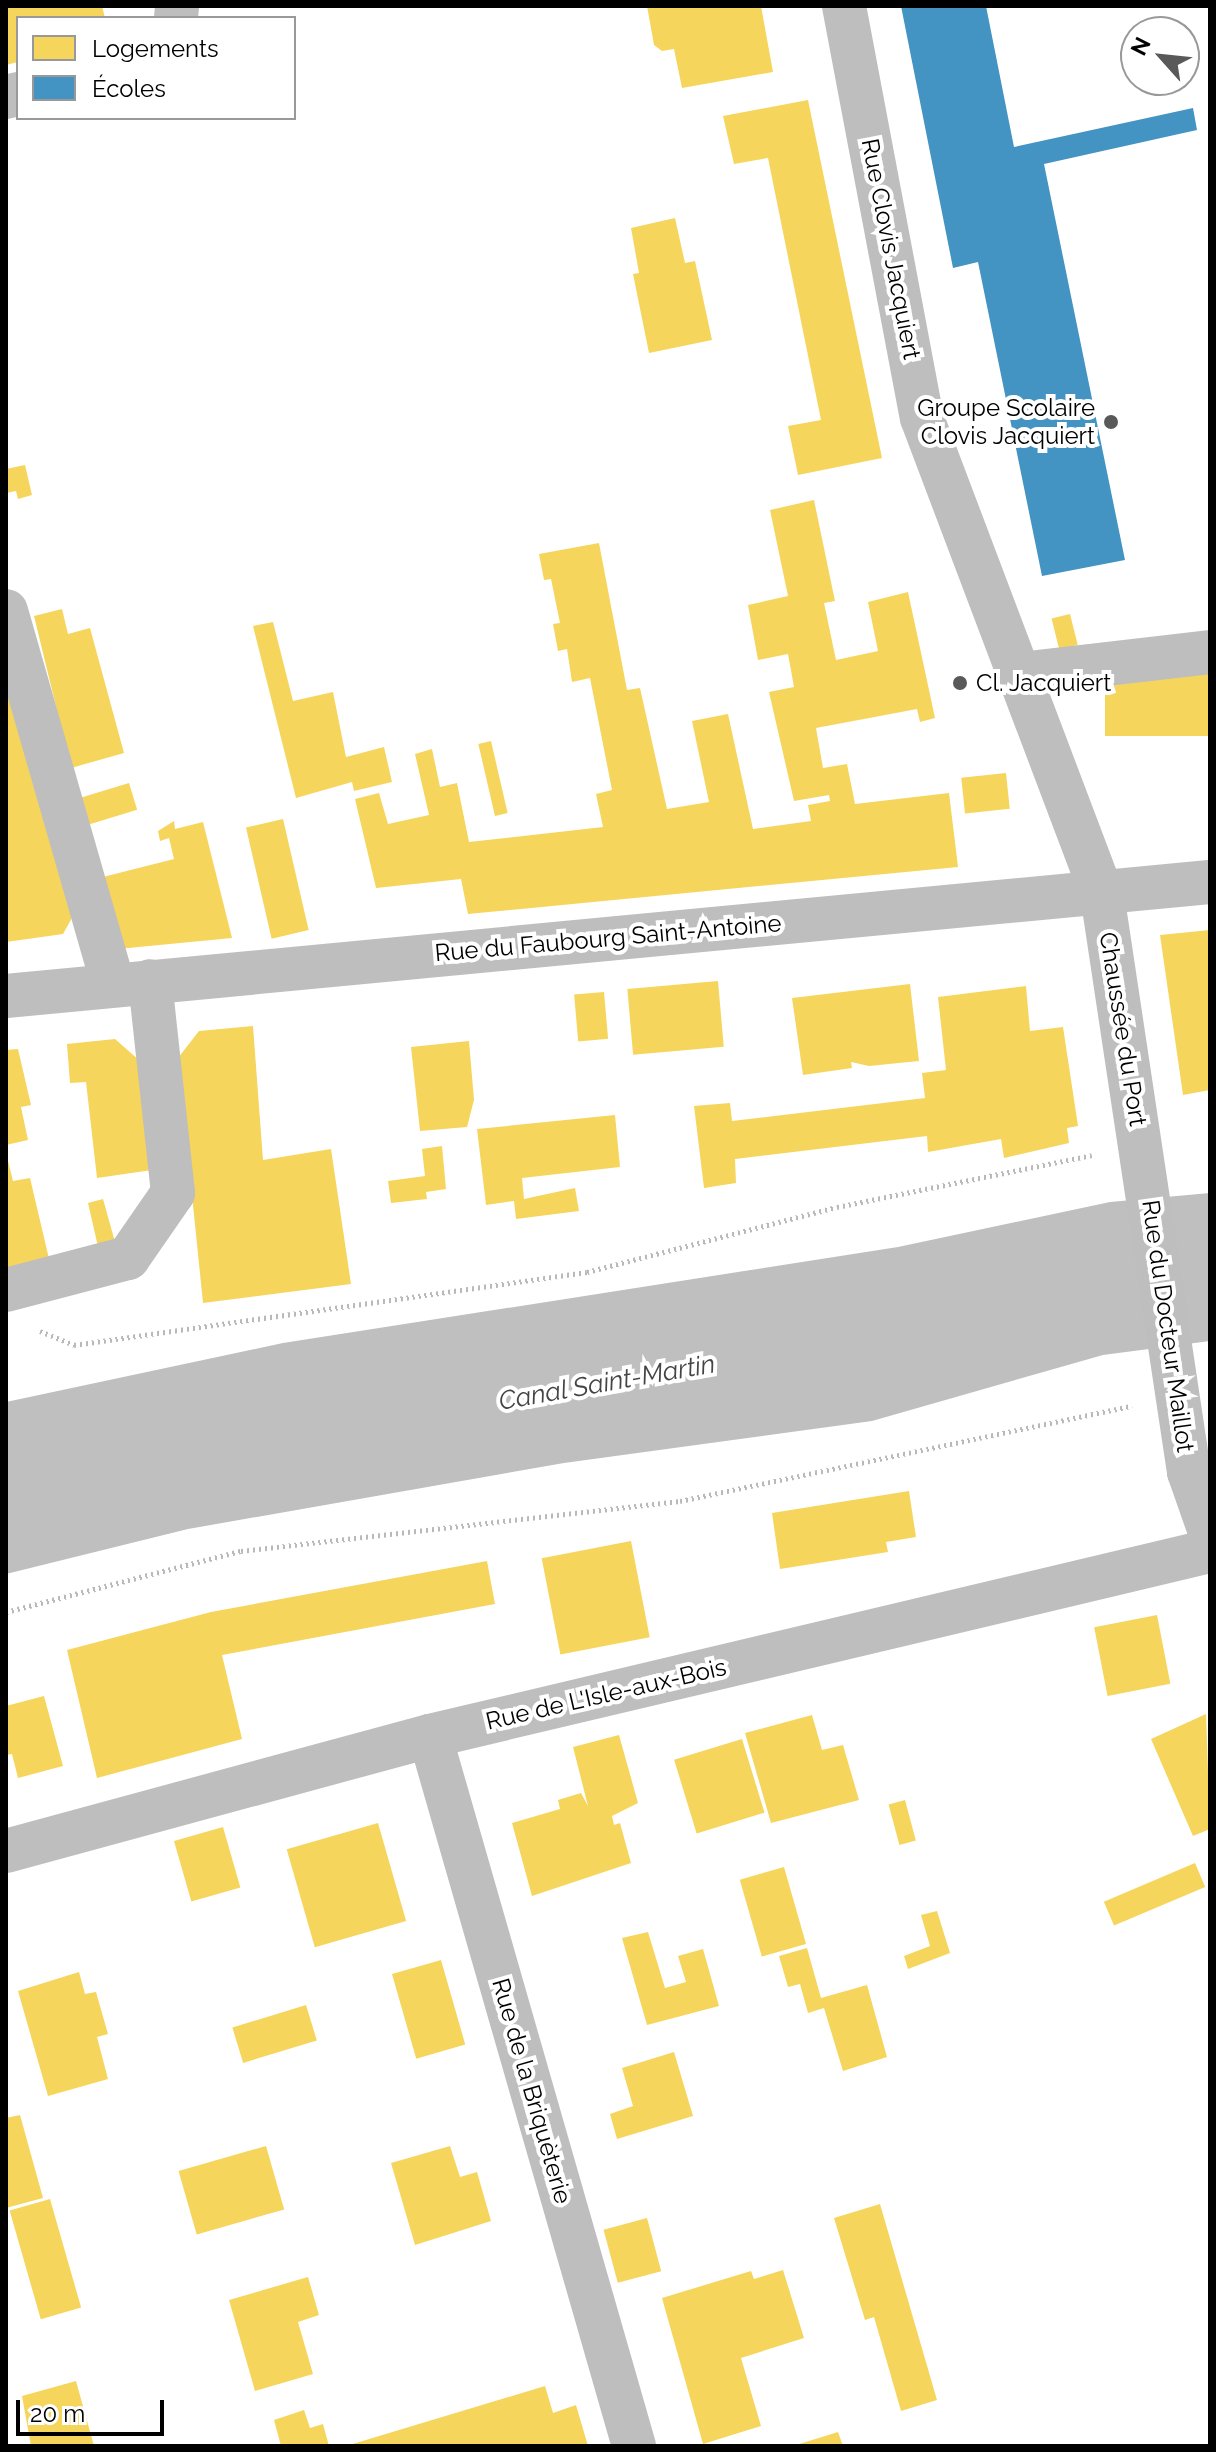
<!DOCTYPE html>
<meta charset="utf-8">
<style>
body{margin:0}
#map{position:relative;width:1216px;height:2452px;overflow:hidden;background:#fff;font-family:Raleway,sans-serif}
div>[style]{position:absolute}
.water>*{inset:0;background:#bfbfbf}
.homes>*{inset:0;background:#f6d55c;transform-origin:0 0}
.schools>*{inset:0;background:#4393c3}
.path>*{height:5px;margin-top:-2.5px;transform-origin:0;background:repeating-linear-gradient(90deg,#b9b9b9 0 2px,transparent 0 6px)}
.minor>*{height:44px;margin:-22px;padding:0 22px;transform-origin:22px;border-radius:22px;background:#bebebe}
.dots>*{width:22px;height:22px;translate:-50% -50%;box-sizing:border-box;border:4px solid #fff;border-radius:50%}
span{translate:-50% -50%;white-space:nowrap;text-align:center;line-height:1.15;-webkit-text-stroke:8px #fff;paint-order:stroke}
.street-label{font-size:24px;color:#000}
.poi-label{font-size:24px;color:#000}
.right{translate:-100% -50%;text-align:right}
.left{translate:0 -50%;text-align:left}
.water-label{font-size:26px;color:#444;font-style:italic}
.frame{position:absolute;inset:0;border:8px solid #000;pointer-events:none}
.legend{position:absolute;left:16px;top:16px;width:280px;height:104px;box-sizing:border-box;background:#fff;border:2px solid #999;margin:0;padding:10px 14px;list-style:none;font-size:24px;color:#000}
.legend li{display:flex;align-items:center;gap:16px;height:40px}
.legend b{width:40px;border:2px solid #999}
.north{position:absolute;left:1120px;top:16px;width:80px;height:80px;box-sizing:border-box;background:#fff;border:2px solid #999;border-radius:50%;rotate:297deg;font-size:22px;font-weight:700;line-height:32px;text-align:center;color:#000}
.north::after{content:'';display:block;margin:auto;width:28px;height:36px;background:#595959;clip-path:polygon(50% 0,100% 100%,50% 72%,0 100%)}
.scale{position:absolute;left:16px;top:2400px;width:148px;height:36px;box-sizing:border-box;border:4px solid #000;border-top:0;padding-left:10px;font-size:24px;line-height:28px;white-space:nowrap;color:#000;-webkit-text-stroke:6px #fff;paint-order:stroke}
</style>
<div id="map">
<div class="water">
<div style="clip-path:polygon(1210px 1193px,1210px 1341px,1103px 1355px,872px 1421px,564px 1463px,188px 1529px,6px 1574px,6px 1402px,283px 1343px,898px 1247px,1110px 1202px)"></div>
</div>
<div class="homes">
<div style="clip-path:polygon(6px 6px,102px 6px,105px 18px,18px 18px,18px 62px,6px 65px)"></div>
<div style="clip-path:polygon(647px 6px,761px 6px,773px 72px,682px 88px,674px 49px,662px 51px,654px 45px)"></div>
<div style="clip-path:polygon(808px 100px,882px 458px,798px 475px,788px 426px,821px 420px,768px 158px,734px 164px,723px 116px)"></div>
<div style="clip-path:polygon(675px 218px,685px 263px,695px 261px,712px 340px,649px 353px,633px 274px,639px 273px,631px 228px)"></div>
<div style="clip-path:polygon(25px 465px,32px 495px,18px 499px,16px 491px,6px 493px,6px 469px)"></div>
<div style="clip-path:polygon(814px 500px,835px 601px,824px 603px,836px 660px,878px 651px,868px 602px,908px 592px,935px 718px,920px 722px,917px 709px,816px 728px,823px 768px,847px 764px,855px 804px,949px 793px,958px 867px,468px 914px,461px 879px,376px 888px,355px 799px,379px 793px,388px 824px,429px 815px,415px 754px,432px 749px,440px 787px,457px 783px,469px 842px,603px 827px,596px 794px,612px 790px,590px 678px,572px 682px,567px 649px,558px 651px,553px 624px,560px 623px,551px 579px,544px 580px,539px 554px,599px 543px,627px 690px,640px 688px,667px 809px,709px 802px,692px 721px,728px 714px,753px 829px,811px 821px,808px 805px,830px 801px,829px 795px,794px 801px,769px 692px,794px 687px,788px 654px,758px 660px,748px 605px,788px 596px,770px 510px)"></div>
<div style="clip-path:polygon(62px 609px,68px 634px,90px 628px,124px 753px,71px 768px,34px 616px)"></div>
<div style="left:1070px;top:614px;width:32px;height:19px;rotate:76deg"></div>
<div style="clip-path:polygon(273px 622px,293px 701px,333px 692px,346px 757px,384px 747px,392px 782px,354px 791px,352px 782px,296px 798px,253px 626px)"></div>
<div style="left:1210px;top:671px;width:65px;height:105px;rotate:90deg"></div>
<div style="clip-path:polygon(6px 674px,73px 916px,63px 934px,6px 942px)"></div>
<div style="left:491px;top:741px;width:74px;height:13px;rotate:77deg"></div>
<div style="left:1006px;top:773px;width:36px;height:45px;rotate:84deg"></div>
<div style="left:129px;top:783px;width:28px;height:54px;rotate:73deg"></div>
<div style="left:283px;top:819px;width:114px;height:38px;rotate:77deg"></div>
<div style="clip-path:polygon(174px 821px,175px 829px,203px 822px,232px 938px,118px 949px,99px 878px,174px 859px,169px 838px,160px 841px,158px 831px)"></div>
<div style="clip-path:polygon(1210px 930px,1210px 1090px,1183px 1095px,1160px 935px)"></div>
<div style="left:718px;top:981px;width:66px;height:91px;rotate:85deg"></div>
<div style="clip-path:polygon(910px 984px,919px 1061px,869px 1066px,851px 1062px,852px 1068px,803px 1075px,792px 998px)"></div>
<div style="clip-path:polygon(1026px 986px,1030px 1031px,1063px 1027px,1078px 1126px,1067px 1128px,1069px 1143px,1004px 1158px,1001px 1139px,928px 1152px,927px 1136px,735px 1159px,736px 1183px,704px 1188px,694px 1106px,730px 1103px,732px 1121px,925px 1098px,922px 1073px,946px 1070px,938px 997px)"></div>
<div style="left:604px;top:992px;width:47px;height:30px;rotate:85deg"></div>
<div style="clip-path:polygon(253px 1026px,263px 1160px,331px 1149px,351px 1284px,203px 1303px,178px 1058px,199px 1031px)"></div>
<div style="clip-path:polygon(115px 1039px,140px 1061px,152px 1170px,97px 1178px,86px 1082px,70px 1083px,67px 1044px)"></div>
<div style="clip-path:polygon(469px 1041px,474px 1100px,467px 1127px,420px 1131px,411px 1047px)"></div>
<div style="clip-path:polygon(18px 1049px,31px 1105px,21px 1107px,28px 1140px,6px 1145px,6px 1050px)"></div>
<div style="clip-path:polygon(615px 1115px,620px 1167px,522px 1178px,524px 1199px,575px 1188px,579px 1211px,516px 1219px,514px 1201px,486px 1205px,477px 1129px)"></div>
<div style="clip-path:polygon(442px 1146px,446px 1189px,426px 1192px,427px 1199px,391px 1203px,388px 1181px,425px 1176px,422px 1149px)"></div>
<div style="clip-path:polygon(6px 1153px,13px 1181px,30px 1178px,50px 1263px,6px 1273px)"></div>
<div style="clip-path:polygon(103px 1199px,115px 1242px,99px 1251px,88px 1203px)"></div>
<div style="clip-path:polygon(909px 1491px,916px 1537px,886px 1542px,888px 1552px,780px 1569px,772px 1513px)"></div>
<div style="left:631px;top:1541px;width:98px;height:91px;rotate:79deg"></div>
<div style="clip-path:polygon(487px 1561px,495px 1604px,222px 1655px,242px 1739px,97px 1778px,67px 1650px,211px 1612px)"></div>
<div style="left:1157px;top:1615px;width:70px;height:64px;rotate:79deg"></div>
<div style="clip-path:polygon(44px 1696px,63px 1766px,18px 1778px,12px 1754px,6px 1755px,6px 1706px)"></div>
<div style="clip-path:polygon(1206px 1714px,1210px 1829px,1193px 1836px,1151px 1739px)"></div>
<div style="clip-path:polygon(812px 1715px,822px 1750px,843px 1745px,859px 1800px,771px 1823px,745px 1733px)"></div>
<div style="clip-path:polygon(619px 1735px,638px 1803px,612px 1816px,614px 1825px,620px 1823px,631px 1863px,532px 1896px,512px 1823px,560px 1809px,558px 1800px,581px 1793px,588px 1806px,573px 1747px)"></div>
<div style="left:742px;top:1739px;width:77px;height:71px;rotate:73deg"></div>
<div style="left:905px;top:1800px;width:42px;height:17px;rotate:75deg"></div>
<div style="left:378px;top:1823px;width:102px;height:95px;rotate:74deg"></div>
<div style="left:223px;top:1827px;width:63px;height:51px;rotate:74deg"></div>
<div style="left:1195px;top:1863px;width:26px;height:99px;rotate:67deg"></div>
<div style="left:784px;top:1867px;width:80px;height:46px;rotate:74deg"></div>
<div style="clip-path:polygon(937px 1911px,950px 1953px,908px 1969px,904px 1956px,930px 1946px,921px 1915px)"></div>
<div style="clip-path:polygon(648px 1932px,665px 1988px,686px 1982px,678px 1956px,703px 1949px,719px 2006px,647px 2025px,622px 1938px)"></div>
<div style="clip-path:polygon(807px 1948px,821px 1998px,867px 1985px,887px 2057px,843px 2071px,824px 2008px,808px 2013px,800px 1984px,788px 1987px,779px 1956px)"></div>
<div style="left:441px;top:1960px;width:88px;height:51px;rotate:74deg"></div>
<div style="clip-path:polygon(79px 1972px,85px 1994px,96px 1992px,108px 2034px,97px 2037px,108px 2079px,48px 2096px,18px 1991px)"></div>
<div style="left:306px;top:2005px;width:37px;height:77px;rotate:73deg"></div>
<div style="clip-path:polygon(674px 2052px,693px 2116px,617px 2139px,610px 2114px,633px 2106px,622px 2068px)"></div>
<div style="clip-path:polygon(20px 2115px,43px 2198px,6px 2208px,6px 2118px)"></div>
<div style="left:266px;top:2146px;width:66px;height:91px;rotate:74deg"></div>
<div style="clip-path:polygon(450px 2146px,460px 2177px,477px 2172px,491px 2221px,415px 2245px,391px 2163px)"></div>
<div style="left:50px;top:2199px;width:113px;height:42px;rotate:74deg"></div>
<div style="clip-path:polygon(880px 2204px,937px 2400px,901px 2411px,874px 2317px,865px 2320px,834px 2218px)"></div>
<div style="left:647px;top:2218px;width:55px;height:45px;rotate:75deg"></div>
<div style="clip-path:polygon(783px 2270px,804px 2338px,741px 2358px,761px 2426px,703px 2444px,662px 2298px,751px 2271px,754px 2279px)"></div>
<div style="clip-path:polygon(308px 2277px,319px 2315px,298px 2322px,313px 2374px,255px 2391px,229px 2300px)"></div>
<div style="clip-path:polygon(76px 2381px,94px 2446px,31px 2446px,22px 2396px)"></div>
<div style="clip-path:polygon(545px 2386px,553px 2413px,576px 2405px,588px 2446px,346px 2446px)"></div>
<div style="clip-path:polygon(304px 2410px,310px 2428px,323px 2424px,329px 2446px,281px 2446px,274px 2420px)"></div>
<div style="clip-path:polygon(838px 2432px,843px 2446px,796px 2446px,796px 2445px)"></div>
</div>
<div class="schools">
<div style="clip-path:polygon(901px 6px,986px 6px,1014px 147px,1193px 108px,1197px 130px,1044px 164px,1125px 560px,1042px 576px,978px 262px,953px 268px)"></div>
</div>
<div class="path">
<div style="left:40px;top:1331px;width:37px;rotate:22deg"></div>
<div style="left:74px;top:1345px;width:518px;rotate:-8.1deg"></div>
<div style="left:587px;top:1272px;width:258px;rotate:-14.6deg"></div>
<div style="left:837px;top:1207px;width:260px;rotate:-11.5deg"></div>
<div style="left:6px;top:1612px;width:243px;rotate:-14.6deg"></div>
<div style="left:241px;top:1551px;width:442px;rotate:-6.5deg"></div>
<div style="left:680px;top:1501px;width:462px;rotate:-11.9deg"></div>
</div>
<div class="minor">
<div style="left:844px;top:6px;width:419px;rotate:79.3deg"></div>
<div style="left:922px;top:418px;width:509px;rotate:69.29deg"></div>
<div style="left:1102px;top:894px;width:585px;rotate:81.44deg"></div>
<div style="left:1189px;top:1472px;width:64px;rotate:70.7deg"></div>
<div style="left:176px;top:18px;width:12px;rotate:-85deg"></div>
<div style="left:6px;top:97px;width:12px;rotate:-14deg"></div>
<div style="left:6px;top:611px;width:389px;rotate:74deg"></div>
<div style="left:1020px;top:674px;width:191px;rotate:-6.6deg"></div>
<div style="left:6px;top:996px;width:1209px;rotate:-5.41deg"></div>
<div style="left:6px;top:1290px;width:126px;rotate:-14.7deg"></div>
<div style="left:128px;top:1258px;width:79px;rotate:-55.3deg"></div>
<div style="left:173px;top:1193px;width:213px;rotate:-96.2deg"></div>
<div style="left:430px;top:1736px;width:739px;rotate:73.97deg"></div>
<div style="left:6px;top:1851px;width:439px;rotate:-15.2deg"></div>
<div style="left:430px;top:1736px;width:802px;rotate:-13.34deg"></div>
</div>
<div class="dots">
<div style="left:1111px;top:422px;background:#595959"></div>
<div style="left:960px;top:683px;background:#595959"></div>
</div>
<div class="street-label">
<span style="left:891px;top:249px;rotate:79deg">Rue Clovis Jacquiert</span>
<span style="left:608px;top:938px;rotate:-5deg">Rue du Faubourg Saint-Antoine</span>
<span style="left:1123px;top:1029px;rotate:81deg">Chaussée du Port</span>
<span style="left:1168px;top:1326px;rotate:82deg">Rue du Docteur Maillot</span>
<span style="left:606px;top:1694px;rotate:-13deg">Rue de L'Isle-aux-Bois</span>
<span style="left:532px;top:2091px;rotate:74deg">Rue de la Briquèterie</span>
</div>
<div class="poi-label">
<span class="right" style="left:1095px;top:422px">Groupe Scolaire<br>Clovis Jacquiert</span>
<span class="left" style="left:976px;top:683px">Cl. Jacquiert</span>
</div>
<div class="water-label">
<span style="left:607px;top:1383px;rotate:-10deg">Canal Saint-Martin</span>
</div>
<div class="frame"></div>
<ul class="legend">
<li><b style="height:22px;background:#f6d55c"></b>Logements</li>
<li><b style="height:22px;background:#4393c3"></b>Écoles</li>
</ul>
<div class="north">N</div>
<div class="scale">20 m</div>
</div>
